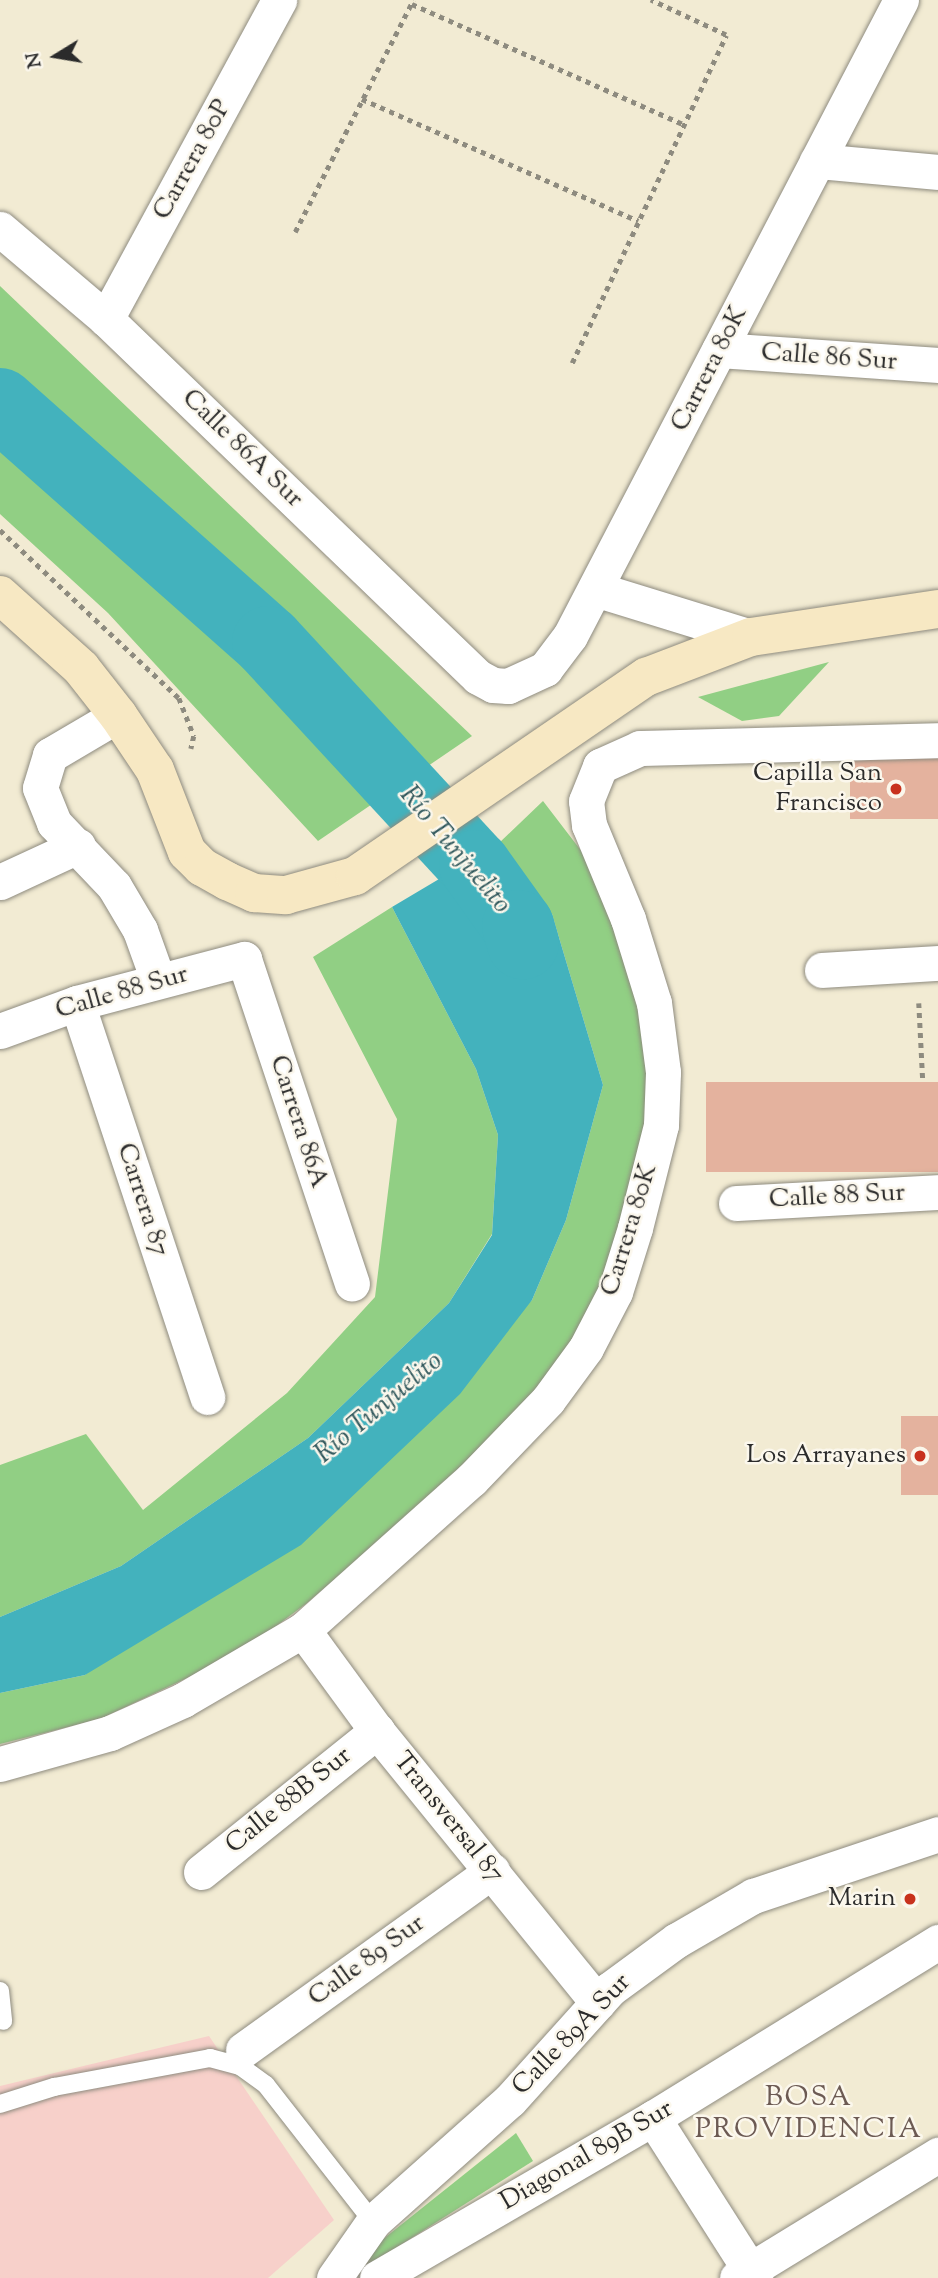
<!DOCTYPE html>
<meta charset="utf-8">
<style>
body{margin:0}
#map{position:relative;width:938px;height:2278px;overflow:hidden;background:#f2ebd3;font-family:"Sorts Mill Goudy",serif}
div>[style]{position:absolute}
.built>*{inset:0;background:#f7d0ca}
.green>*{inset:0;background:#91cf84}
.water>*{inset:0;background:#43b2bd}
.river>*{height:72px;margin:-36px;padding:0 36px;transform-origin:36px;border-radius:36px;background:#43b2bd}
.building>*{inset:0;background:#e4b29e;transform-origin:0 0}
.path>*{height:4.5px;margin-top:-2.25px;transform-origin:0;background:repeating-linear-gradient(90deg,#8e8b7f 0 5px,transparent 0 10px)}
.roads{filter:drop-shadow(0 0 2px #8e8b7f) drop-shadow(0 0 2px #8e8b7f)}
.lane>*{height:18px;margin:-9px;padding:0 9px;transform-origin:9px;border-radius:9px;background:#fff}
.street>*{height:35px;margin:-17.5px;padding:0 17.5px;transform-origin:17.5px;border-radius:17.5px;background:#fff}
.secondary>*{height:38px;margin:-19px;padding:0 19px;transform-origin:19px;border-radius:19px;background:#f7e8c3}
.dots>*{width:19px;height:19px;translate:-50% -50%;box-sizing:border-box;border:4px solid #fbf7ec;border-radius:50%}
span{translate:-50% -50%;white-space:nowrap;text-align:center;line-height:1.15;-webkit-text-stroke:5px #fbf7ec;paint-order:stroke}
.street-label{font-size:26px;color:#2b2b2b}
.poi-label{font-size:26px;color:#2b2b2b}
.right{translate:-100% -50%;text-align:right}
.water-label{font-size:28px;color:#335a5e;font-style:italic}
.neighbourhood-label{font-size:28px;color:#6c5a53;letter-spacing:2px}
.north{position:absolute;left:21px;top:21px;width:70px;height:70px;-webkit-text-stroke:5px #fbf7ec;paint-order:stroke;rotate:259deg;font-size:19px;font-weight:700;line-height:28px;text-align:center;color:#2b2b2b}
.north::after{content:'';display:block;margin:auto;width:24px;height:32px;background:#2b2b2b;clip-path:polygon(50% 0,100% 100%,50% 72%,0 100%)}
</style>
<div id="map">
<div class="built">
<div style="clip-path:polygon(209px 2036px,334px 2220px,268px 2278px,0 2278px,0 2086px)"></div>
</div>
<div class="green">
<div style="clip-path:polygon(0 286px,472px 736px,318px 841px,108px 613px,0 514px)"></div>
<div style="clip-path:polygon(829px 662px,779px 716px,742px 721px,698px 697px)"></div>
<div style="clip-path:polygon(543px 801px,589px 861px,626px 926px,657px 1074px,633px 1224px,545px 1400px,307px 1603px,240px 1653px,100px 1719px,0 1744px,0 1693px,85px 1675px,532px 1300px,566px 1220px,603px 1085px,552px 914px,498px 844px)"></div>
<div style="clip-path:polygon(392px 907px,476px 1069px,498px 1135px,492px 1234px,449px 1303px,308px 1438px,121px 1566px,0 1617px,0 1465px,86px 1434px,143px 1510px,287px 1393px,375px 1297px,397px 1119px,313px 957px)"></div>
<div style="clip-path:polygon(516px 2133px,533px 2161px,358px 2272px,382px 2240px)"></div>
</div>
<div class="water">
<div style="clip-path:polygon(498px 844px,552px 914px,603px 1085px,566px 1220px,532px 1300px,460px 1394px,301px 1545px,85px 1675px,0 1693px,0 1617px,121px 1566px,308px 1438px,449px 1303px,492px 1235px,498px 1135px,476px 1069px,392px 907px)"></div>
</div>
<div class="river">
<div style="left:0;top:404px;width:358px;rotate:41.6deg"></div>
<div style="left:268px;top:642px;width:305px;rotate:47.3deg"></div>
<div style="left:475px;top:866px;width:74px;rotate:54.4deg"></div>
<div style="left:518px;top:926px;width:18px;rotate:74deg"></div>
</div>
<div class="building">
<div style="left:938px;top:753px;width:66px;height:88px;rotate:90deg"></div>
<div style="left:938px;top:1082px;width:90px;height:232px;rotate:90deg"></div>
<div style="left:938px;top:1416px;width:79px;height:37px;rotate:90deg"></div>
</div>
<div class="path">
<div style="left:412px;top:4px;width:296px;rotate:23.9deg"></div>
<div style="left:362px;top:99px;width:302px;rotate:23.8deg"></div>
<div style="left:295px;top:232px;width:260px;rotate:-63deg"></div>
<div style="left:572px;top:363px;width:362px;rotate:-64.8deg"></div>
<div style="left:726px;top:35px;width:83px;rotate:-155deg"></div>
<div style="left:0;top:530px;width:245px;rotate:43.2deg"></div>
<div style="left:179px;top:698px;width:41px;rotate:68.5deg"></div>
<div style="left:194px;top:736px;width:13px;rotate:103deg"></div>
<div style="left:919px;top:1003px;width:79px;rotate:87.1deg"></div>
</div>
<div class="roads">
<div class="lane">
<div style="left:0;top:1991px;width:30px;rotate:84deg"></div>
<div style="left:0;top:2104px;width:57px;rotate:-17.5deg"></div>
<div style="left:54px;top:2087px;width:159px;rotate:-10.5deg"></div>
<div style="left:210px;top:2058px;width:31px;rotate:15deg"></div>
<div style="left:240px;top:2066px;width:32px;rotate:36deg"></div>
<div style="left:266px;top:2085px;width:174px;rotate:52deg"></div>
</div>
<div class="street">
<div style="left:817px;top:161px;width:121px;rotate:5.2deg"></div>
<div style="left:0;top:229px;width:139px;rotate:40.3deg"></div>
<div style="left:106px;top:319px;width:516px;rotate:43.9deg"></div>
<div style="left:478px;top:677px;width:17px;rotate:28deg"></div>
<div style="left:493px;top:685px;width:15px;rotate:4deg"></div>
<div style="left:508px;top:686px;width:41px;rotate:-24.7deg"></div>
<div style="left:545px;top:669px;width:41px;rotate:-52.9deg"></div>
<div style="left:570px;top:636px;width:717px;rotate:-62.51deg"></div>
<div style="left:106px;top:319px;width:363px;rotate:-61.5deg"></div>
<div style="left:719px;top:350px;width:220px;rotate:3.9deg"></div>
<div style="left:595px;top:589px;width:163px;rotate:17.1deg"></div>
<div style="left:118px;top:715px;width:79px;rotate:149.5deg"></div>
<div style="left:50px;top:755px;width:34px;rotate:107deg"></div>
<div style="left:40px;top:788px;width:38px;rotate:68deg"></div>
<div style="left:54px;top:823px;width:87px;rotate:46.4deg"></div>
<div style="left:114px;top:886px;width:51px;rotate:59.4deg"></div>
<div style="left:140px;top:930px;width:53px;rotate:70.2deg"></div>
<div style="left:0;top:882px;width:86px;rotate:-24.8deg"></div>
<div style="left:822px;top:970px;width:116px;rotate:-3.5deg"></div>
<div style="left:77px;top:1003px;width:415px;rotate:71.7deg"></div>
<div style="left:0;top:1031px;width:82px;rotate:-20deg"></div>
<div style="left:77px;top:1003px;width:173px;rotate:-14.8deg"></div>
<div style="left:244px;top:959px;width:342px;rotate:71.6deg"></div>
<div style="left:736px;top:1203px;width:202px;rotate:-3.1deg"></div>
<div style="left:303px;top:1630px;width:125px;rotate:53.8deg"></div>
<div style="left:377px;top:1731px;width:350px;rotate:50.9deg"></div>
<div style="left:0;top:1764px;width:114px;rotate:-15.7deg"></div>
<div style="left:110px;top:1733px;width:80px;rotate:-24.3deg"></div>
<div style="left:183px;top:1700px;width:139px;rotate:-30.3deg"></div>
<div style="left:303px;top:1630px;width:225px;rotate:-41.8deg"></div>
<div style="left:471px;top:1480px;width:111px;rotate:-46.1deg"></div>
<div style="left:548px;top:1400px;width:64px;rotate:-53.8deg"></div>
<div style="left:586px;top:1348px;width:63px;rotate:-62.6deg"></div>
<div style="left:615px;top:1292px;width:67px;rotate:-72.6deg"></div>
<div style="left:635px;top:1228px;width:106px;rotate:-75.8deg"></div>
<div style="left:661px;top:1125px;width:53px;rotate:-87.8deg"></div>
<div style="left:663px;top:1072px;width:70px;rotate:-97.4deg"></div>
<div style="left:654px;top:1003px;width:88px;rotate:-107.2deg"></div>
<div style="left:628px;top:919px;width:102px;rotate:-112.5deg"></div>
<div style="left:589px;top:825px;width:24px;rotate:-97deg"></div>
<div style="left:586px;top:801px;width:38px;rotate:-68deg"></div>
<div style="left:600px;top:766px;width:44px;rotate:-24.2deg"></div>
<div style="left:640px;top:748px;width:298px;rotate:-1.5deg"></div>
<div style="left:201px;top:1872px;width:226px;rotate:-38.7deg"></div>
<div style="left:243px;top:2050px;width:307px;rotate:-35.7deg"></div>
<div style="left:653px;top:2118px;width:190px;rotate:57.5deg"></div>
<div style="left:334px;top:2278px;width:68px;rotate:-55.1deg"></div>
<div style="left:373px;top:2222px;width:183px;rotate:-41.7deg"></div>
<div style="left:510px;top:2100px;width:149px;rotate:-48deg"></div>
<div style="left:610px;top:1989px;width:83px;rotate:-36.2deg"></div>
<div style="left:677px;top:1940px;width:88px;rotate:-30.1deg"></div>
<div style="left:753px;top:1896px;width:195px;rotate:-18.5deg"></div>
<div style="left:377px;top:2278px;width:319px;rotate:-30.1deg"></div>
<div style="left:653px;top:2118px;width:335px;rotate:-31.7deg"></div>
<div style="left:737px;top:2278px;width:236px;rotate:-31.5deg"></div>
</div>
<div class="secondary">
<div style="left:0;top:595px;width:109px;rotate:42deg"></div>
<div style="left:81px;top:668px;width:60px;rotate:51.8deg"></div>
<div style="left:118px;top:715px;width:66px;rotate:56.1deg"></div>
<div style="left:155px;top:770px;width:88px;rotate:68.7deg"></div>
<div style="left:187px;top:852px;width:21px;rotate:45deg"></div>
<div style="left:202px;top:867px;width:29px;rotate:29deg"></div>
<div style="left:227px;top:881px;width:30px;rotate:24deg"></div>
<div style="left:254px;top:893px;width:32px;rotate:4deg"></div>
<div style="left:286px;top:895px;width:72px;rotate:-15.4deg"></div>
<div style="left:355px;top:876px;width:353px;rotate:-34.4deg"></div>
<div style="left:646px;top:677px;width:112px;rotate:-20.9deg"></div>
<div style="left:751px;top:637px;width:189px;rotate:-8.5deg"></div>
</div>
</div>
<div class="dots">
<div style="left:896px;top:789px;background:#c8321e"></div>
<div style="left:920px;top:1456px;background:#c8321e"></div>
<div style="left:910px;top:1899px;background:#c8321e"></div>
</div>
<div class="street-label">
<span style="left:193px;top:160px;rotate:-61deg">Carrera 80P</span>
<span style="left:829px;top:358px;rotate:4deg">Calle 86 Sur</span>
<span style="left:710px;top:369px;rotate:-63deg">Carrera 80K</span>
<span style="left:242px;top:449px;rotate:44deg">Calle 86A Sur</span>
<span style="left:122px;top:993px;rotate:-16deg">Calle 88 Sur</span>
<span style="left:298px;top:1122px;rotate:72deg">Carrera 86A</span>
<span style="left:837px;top:1197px;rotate:-3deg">Calle 88 Sur</span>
<span style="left:142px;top:1200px;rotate:72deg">Carrera 87</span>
<span style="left:630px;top:1230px;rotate:-73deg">Carrera 80K</span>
<span style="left:289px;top:1801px;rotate:-39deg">Calle 88B Sur</span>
<span style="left:448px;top:1818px;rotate:51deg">Transversal 87</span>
<span style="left:367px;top:1961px;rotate:-36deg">Calle 89 Sur</span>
<span style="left:572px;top:2035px;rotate:-46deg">Calle 89A Sur</span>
<span style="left:587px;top:2156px;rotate:-30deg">Diagonal 89B Sur</span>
</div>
<div class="poi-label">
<span class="right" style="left:882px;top:789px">Capilla San<br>Francisco</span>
<span class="right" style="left:906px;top:1456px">Los Arrayanes</span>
<span class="right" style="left:896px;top:1899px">Marin</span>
</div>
<div class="water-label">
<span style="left:455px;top:850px;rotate:50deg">Río Tunjuelito</span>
<span style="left:379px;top:1408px;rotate:-40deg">Río Tunjuelito</span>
</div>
<div class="neighbourhood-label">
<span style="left:809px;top:2114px">BOSA<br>PROVIDENCIA</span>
</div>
<div class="north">N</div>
</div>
